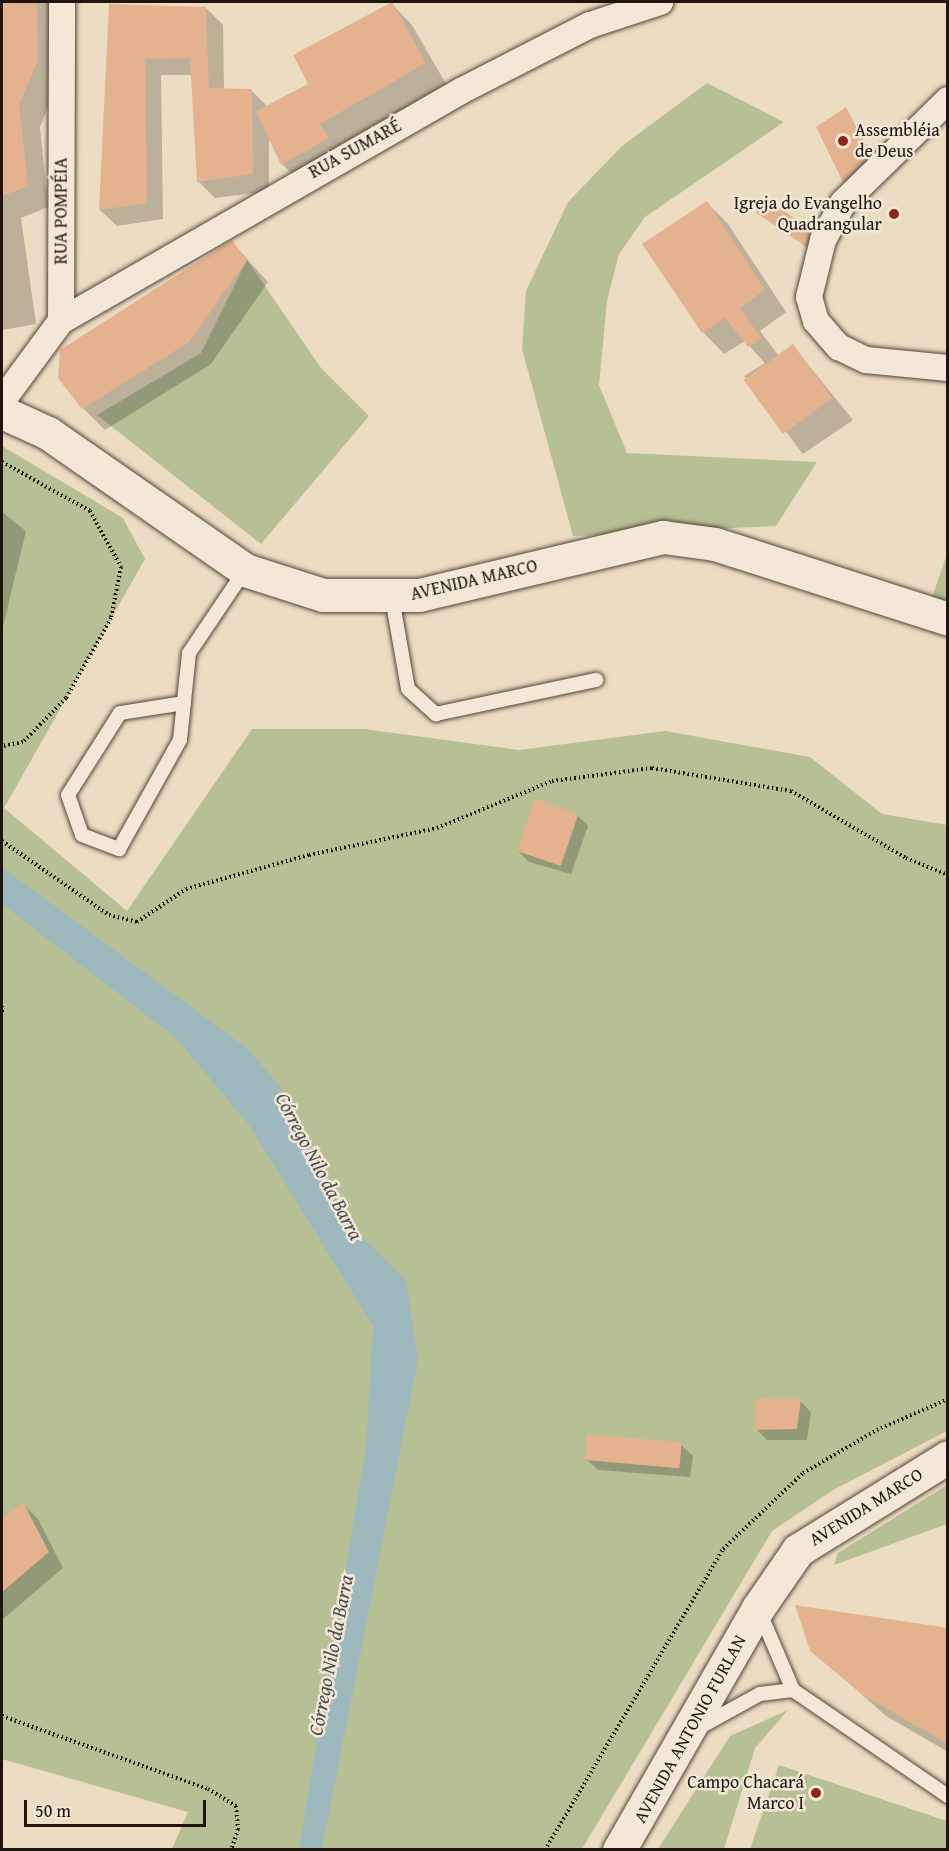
<!DOCTYPE html>
<meta charset="utf-8">
<style>
body{margin:0}
#map{position:relative;width:949px;height:1851px;overflow:hidden;background:#ecdcc1;font-family:"Gentium Book Plus",serif}
div>[style]{position:absolute}
.green>*{inset:0;background:#b6c094}
.water>*{inset:0;background:#9eb9be}
.shadow>*{inset:0;background:#0003}
.building>*{inset:0;background:#e4b28f;transform-origin:0 0}
.path>*{height:4px;margin-top:-2px;transform-origin:0;background:repeating-linear-gradient(90deg,#1f140e 0 1.5px,transparent 0 4.5px)}
.roads{filter:drop-shadow(0 0 2px #52463b) drop-shadow(0 0 2px #52463b)}
.lane>*{height:14px;margin:-7px;padding:0 7px;transform-origin:7px;border-radius:7px;background:#f3e8d7}
.street>*{height:26px;margin:-13px;padding:0 13px;transform-origin:13px;border-radius:13px;background:#f3e8d7}
.secondary>*{height:33px;margin:-16.5px;padding:0 16.5px;transform-origin:16.5px;border-radius:16.5px;background:#f3e8d7}
.dots>*{width:16px;height:16px;translate:-50% -50%;box-sizing:border-box;border:3px solid #f3e8d7;border-radius:50%}
span{translate:-50% -50%;white-space:nowrap;text-align:center;line-height:1.15;-webkit-text-stroke:5px #f3e8d7;paint-order:stroke}
.poi-label{font-size:18px;color:#1f140e}
.left{translate:0 -50%;text-align:left}
.right{translate:-100% -50%;text-align:right}
.street-label{font-size:18px;color:#1f140e}
.water-label{font-size:20px;color:#4b4e4c;font-style:italic}
.frame{position:absolute;inset:0;border:3px solid #1f140e;pointer-events:none}
.scale{position:absolute;left:24px;top:1800px;width:182px;height:27px;box-sizing:border-box;border:3px solid #1f140e;border-top:0;padding-left:8px;font-size:18px;line-height:21px;white-space:nowrap;color:#1f140e;-webkit-text-stroke:4px #f3e8d7;paint-order:stroke}
</style>
<div id="map">
<div class="green">
<div style="clip-path:polygon(707px 83px,784px 122px,645px 217px,619px 254px,607px 301px,599px 385px,627px 453px,817px 462px,776px 526px,573px 536px,522px 349px,526px 291px,568px 202px,622px 146px)"></div>
<div style="clip-path:polygon(247px 260px,321px 368px,369px 416px,261px 544px,97px 415px,201px 353px)"></div>
<div style="clip-path:polygon(2px 446px,123px 518px,145px 559px,4px 808px,127px 911px,252px 729px,364px 729px,519px 750px,665px 731px,810px 757px,882px 814px,947px 825px,947px 1431px,833px 1490px,772px 1531px,582px 1849px,172px 1849px,188px 1812px,2px 1759px)"></div>
<div style="clip-path:polygon(947px 554px,947px 605px,931px 600px)"></div>
<div style="clip-path:polygon(947px 1485px,947px 1524px,834px 1565px,838px 1553px)"></div>
<div style="clip-path:polygon(788px 1710px,755px 1748px,724px 1849px,658px 1849px,730px 1736px)"></div>
<div style="clip-path:polygon(779px 1765px,947px 1821px,947px 1849px,750px 1849px)"></div>
</div>
<div class="water">
<div style="clip-path:polygon(2px 867px,248px 1049px,281px 1088px,348px 1223px,406px 1281px,418px 1359px,322px 1849px,299px 1849px,366px 1448px,373px 1326px,249px 1125px,176px 1038px,2px 904px)"></div>
</div>
<div class="shadow">
<div style="clip-path:polygon(2px 2px,48px 2px,58px 11px,58px 82px,40px 127px,48px 207px,21px 218px,36px 324px,2px 330px)"></div>
<div style="clip-path:polygon(392px 4px,412px 25px,446px 84px,340px 145px,348px 159px,302px 184px,282px 164px,269px 136px,269px 191px,215px 198px,198px 181px,192px 75px,161px 75px,163px 219px,117px 226px,100px 210px,111px 5px,206px 8px,223px 25px,224px 90px,252px 91px,268px 107px,310px 85px)"></div>
<div style="clip-path:polygon(845px 109px,880px 166px,855px 192px,844px 181px)"></div>
<div style="clip-path:polygon(707px 203px,728px 224px,786px 312px,760px 331px,778px 355px,793px 346px,853px 420px,803px 454px,744px 376px,765px 363px,745px 341px,724px 354px,703px 332px)"></div>
<div style="clip-path:polygon(757px 212px,810px 232px,815px 237px,811px 250px)"></div>
<div style="clip-path:polygon(232px 242px,268px 282px,211px 364px,105px 430px,83px 408px)"></div>
<div style="clip-path:polygon(2px 512px,26px 531px,2px 631px)"></div>
<div style="clip-path:polygon(577px 815px,588px 826px,571px 874px,529px 862px,518px 851px)"></div>
<div style="clip-path:polygon(800px 1401px,811px 1412px,807px 1440px,767px 1440px,756px 1429px)"></div>
<div style="clip-path:polygon(681px 1445px,693px 1456px,690px 1477px,598px 1470px,586px 1459px)"></div>
<div style="clip-path:polygon(23px 1504px,38px 1519px,63px 1568px,2px 1620px,2px 1522px)"></div>
<div style="clip-path:polygon(948px 1629px,948px 1752px,886px 1716px,812px 1650px)"></div>
</div>
<div class="building">
<div style="clip-path:polygon(2px 2px,37px 2px,38px 60px,19px 105px,28px 186px,2px 196px)"></div>
<div style="clip-path:polygon(392px 2px,426px 63px,320px 124px,329px 138px,281px 165px,256px 111px,308px 84px,293px 55px)"></div>
<div style="clip-path:polygon(109px 4px,206px 7px,209px 88px,252px 89px,253px 174px,197px 182px,190px 58px,145px 59px,147px 203px,99px 210px)"></div>
<div style="clip-path:polygon(846px 107px,869px 154px,843px 182px,816px 127px)"></div>
<div style="clip-path:polygon(766px 197px,811px 231px,805px 246px,755px 212px)"></div>
<div style="clip-path:polygon(707px 201px,765px 290px,740px 308px,761px 338px,748px 347px,725px 318px,702px 333px,642px 244px)"></div>
<div style="clip-path:polygon(232px 240px,247px 260px,189px 342px,82px 409px,58px 378px,60px 350px)"></div>
<div style="left:793px;top:344px;width:67px;height:61px;rotate:54deg"></div>
<div style="left:535px;top:799px;width:46px;height:55px;rotate:19deg"></div>
<div style="clip-path:polygon(756px 1398px,801px 1399px,797px 1429px,755px 1430px)"></div>
<div style="left:587px;top:1434px;width:95px;height:26px;rotate:5deg"></div>
<div style="clip-path:polygon(23px 1502px,49px 1552px,2px 1592px,2px 1520px)"></div>
<div style="clip-path:polygon(795px 1605px,948px 1628px,948px 1744px,863px 1695px,810px 1651px)"></div>
</div>
<div class="path">
<div style="left:2px;top:462px;width:101px;rotate:29.1deg"></div>
<div style="left:90px;top:511px;width:64px;rotate:61deg"></div>
<div style="left:121px;top:567px;width:52px;rotate:101.1deg"></div>
<div style="left:111px;top:618px;width:92px;rotate:119.4deg"></div>
<div style="left:66px;top:698px;width:62px;rotate:134.3deg"></div>
<div style="left:23px;top:742px;width:21px;rotate:169deg"></div>
<div style="left:2px;top:841px;width:130px;rotate:34.7deg"></div>
<div style="left:109px;top:915px;width:29px;rotate:14deg"></div>
<div style="left:137px;top:922px;width:59px;rotate:-34deg"></div>
<div style="left:186px;top:889px;width:128px;rotate:-15.5deg"></div>
<div style="left:309px;top:855px;width:131px;rotate:-11.9deg"></div>
<div style="left:437px;top:828px;width:124px;rotate:-22.2deg"></div>
<div style="left:552px;top:781px;width:101px;rotate:-7.4deg"></div>
<div style="left:652px;top:768px;width:141px;rotate:9.4deg"></div>
<div style="left:791px;top:791px;width:133px;rotate:30.2deg"></div>
<div style="left:906px;top:858px;width:45px;rotate:22deg"></div>
<div style="left:2px;top:1006px;width:8px;rotate:90deg"></div>
<div style="left:2px;top:1716px;width:219px;rotate:19.5deg"></div>
<div style="left:208px;top:1789px;width:33px;rotate:31deg"></div>
<div style="left:236px;top:1806px;width:23px;rotate:85deg"></div>
<div style="left:238px;top:1829px;width:22px;rotate:108deg"></div>
<div style="left:545px;top:1850px;width:350px;rotate:-59.4deg"></div>
<div style="left:723px;top:1549px;width:110px;rotate:-43.5deg"></div>
<div style="left:803px;top:1473px;width:86px;rotate:-30.2deg"></div>
<div style="left:877px;top:1430px;width:77px;rotate:-23.6deg"></div>
</div>
<div class="roads">
<div class="lane">
<div style="left:392px;top:598px;width:92px;rotate:80deg"></div>
<div style="left:408px;top:689px;width:38px;rotate:42deg"></div>
<div style="left:436px;top:714px;width:164px;rotate:-12deg"></div>
<div style="left:184px;top:703px;width:65px;rotate:171.1deg"></div>
<div style="left:120px;top:713px;width:97px;rotate:122.4deg"></div>
<div style="left:68px;top:795px;width:42px;rotate:70.7deg"></div>
<div style="left:82px;top:835px;width:40px;rotate:21deg"></div>
<div style="left:119px;top:849px;width:125px;rotate:-60.8deg"></div>
<div style="left:180px;top:740px;width:87px;rotate:-84.1deg"></div>
<div style="left:189px;top:653px;width:100px;rotate:-56deg"></div>
<div style="left:760px;top:1613px;width:84px;rotate:66.8deg"></div>
<div style="left:793px;top:1690px;width:188px;rotate:34.4deg"></div>
<div style="left:700px;top:1727px;width:68px;rotate:-28.8deg"></div>
<div style="left:760px;top:1694px;width:33px;rotate:-7deg"></div>
</div>
<div class="street">
<div style="left:948px;top:100px;width:147px;rotate:135.6deg"></div>
<div style="left:843px;top:203px;width:42px;rotate:118.4deg"></div>
<div style="left:823px;top:240px;width:59px;rotate:103.8deg"></div>
<div style="left:809px;top:297px;width:25px;rotate:74deg"></div>
<div style="left:816px;top:321px;width:35px;rotate:49deg"></div>
<div style="left:839px;top:347px;width:30px;rotate:26deg"></div>
<div style="left:866px;top:360px;width:82px;rotate:5.6deg"></div>
<div style="left:61px;top:321px;width:461px;rotate:-29.9deg"></div>
<div style="left:461px;top:91px;width:145px;rotate:-27.1deg"></div>
<div style="left:590px;top:25px;width:74px;rotate:-18.2deg"></div>
<div style="left:2px;top:401px;width:99px;rotate:-53.6deg"></div>
<div style="left:61px;top:321px;width:319px;rotate:-89.8deg"></div>
</div>
<div class="secondary">
<div style="left:2px;top:412px;width:51px;rotate:24.5deg"></div>
<div style="left:48px;top:433px;width:240px;rotate:34.8deg"></div>
<div style="left:245px;top:570px;width:82px;rotate:17.8deg"></div>
<div style="left:323px;top:595px;width:96px"></div>
<div style="left:419px;top:595px;width:251px;rotate:-13.4deg"></div>
<div style="left:663px;top:537px;width:52px;rotate:7.7deg"></div>
<div style="left:715px;top:544px;width:245px;rotate:17.8deg"></div>
<div style="left:619px;top:1850px;width:279px;rotate:-60.1deg"></div>
<div style="left:758px;top:1608px;width:70px;rotate:-55.4deg"></div>
<div style="left:798px;top:1550px;width:176px;rotate:-31.8deg"></div>
</div>
</div>
<div class="dots">
<div style="left:843px;top:141px;background:#8f2418"></div>
<div style="left:894px;top:214px;background:#8f2418"></div>
<div style="left:816px;top:1793px;background:#8f2418"></div>
</div>
<div class="poi-label">
<span class="left" style="left:855px;top:141px">Assembléia<br>de Deus</span>
<span class="right" style="left:882px;top:214px">Igreja do Evangelho<br>Quadrangular</span>
<span class="right" style="left:804px;top:1793px">Campo Chacará<br>Marco I</span>
</div>
<div class="street-label">
<span style="left:355px;top:149px;rotate:-29deg">RUA SUMARÉ</span>
<span style="left:61px;top:211px;rotate:-90deg">RUA POMPÉIA</span>
<span style="left:474px;top:580px;rotate:-13deg">AVENIDA MARCO</span>
<span style="left:866px;top:1507px;rotate:-32deg">AVENIDA MARCO</span>
<span style="left:690px;top:1729px;rotate:-61deg">AVENIDA ANTONIO FURLAN</span>
</div>
<div class="water-label">
<span style="left:320px;top:1166px;rotate:62deg">Córrego Nilo da Barra</span>
<span style="left:330px;top:1655px;rotate:-79deg">Córrego Nilo da Barra</span>
</div>
<div class="frame"></div>
<div class="scale">50 m</div>
</div>
